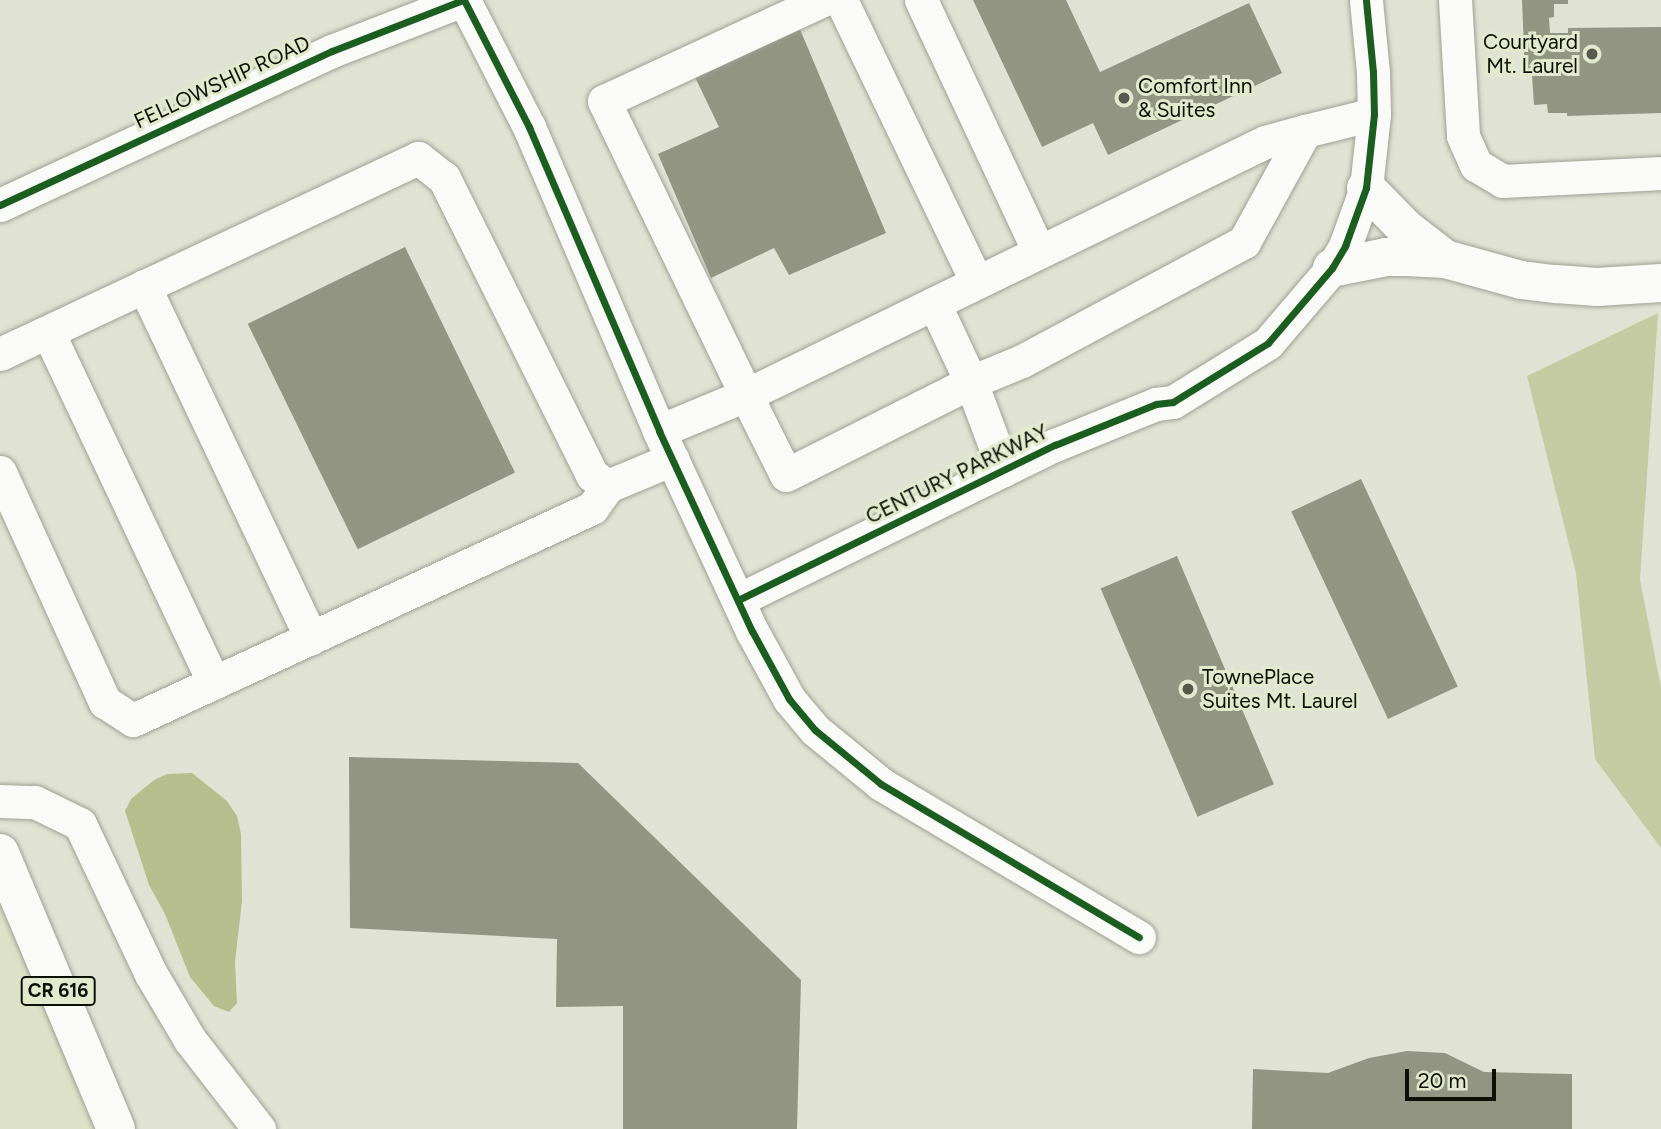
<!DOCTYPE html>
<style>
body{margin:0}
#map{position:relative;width:1661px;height:1129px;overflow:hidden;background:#e0e3d3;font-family:Figtree,sans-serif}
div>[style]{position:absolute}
.built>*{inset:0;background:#dde1c7}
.forest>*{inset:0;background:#c4cba2}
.water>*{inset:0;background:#b6be8e}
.building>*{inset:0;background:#929582;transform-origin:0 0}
.roads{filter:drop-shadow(0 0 2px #9ea094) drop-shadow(0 0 2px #9ea094)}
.minor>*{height:33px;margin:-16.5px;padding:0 16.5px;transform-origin:16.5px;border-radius:16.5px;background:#fafbf8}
.major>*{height:38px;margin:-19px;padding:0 19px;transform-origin:19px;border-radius:19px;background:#fafbf8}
.highway>*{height:38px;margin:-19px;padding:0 19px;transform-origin:19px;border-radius:19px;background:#fafbf8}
.cycleway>*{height:7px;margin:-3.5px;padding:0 3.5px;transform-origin:3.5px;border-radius:3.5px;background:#1b5e20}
.dots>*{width:19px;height:19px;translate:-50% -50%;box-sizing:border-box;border:4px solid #e3e9cd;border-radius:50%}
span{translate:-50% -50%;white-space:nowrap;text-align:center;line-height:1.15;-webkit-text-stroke:6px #e3e9cd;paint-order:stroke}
.shield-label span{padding:2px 5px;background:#e3e9cd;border:2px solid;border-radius:5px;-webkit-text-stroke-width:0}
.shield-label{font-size:19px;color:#0d0f06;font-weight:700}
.poi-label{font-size:21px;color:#0d0f06}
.right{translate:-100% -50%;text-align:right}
.left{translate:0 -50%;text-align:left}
.street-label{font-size:21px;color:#0d0f06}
.scale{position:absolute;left:1405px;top:1069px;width:91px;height:32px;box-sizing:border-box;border:4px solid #0d0f06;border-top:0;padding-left:9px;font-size:21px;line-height:24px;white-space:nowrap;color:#0d0f06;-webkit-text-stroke:5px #e3e9cd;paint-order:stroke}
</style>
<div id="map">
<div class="built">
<div style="clip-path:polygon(0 853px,116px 1129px,0 1129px)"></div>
</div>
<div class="forest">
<div style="clip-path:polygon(1658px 313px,1640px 580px,1661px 687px,1661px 848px,1595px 759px,1576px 573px,1527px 376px)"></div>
</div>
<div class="water">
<div style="clip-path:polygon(192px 773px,227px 801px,237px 816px,241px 834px,242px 901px,235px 962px,237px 1003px,229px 1012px,214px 1006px,190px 977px,165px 914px,149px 885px,125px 811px,131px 799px,154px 780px,167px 774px)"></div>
</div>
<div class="building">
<div style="clip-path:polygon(973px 0,1066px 0,1100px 72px,1249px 3px,1282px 73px,1108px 155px,1093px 123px,1042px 147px)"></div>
<div style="clip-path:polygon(1522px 0,1568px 0,1568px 4px,1554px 4px,1554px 17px,1549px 18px,1550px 33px,1568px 33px,1568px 28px,1661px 27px,1661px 113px,1567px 116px,1567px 113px,1548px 113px,1547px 104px,1534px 105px,1532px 75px,1525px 75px)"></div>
<div style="clip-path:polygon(799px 27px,886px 233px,789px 275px,774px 248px,711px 278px,658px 154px,719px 127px,693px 73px)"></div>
<div style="left:405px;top:247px;width:251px;height:175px;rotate:64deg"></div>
<div style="left:1361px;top:479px;width:229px;height:77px;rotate:65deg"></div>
<div style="left:1177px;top:556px;width:248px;height:83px;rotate:67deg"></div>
<div style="clip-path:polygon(349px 757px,578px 763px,801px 980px,797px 1129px,623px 1129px,623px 1006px,556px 1007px,557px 939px,350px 928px)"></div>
<div style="clip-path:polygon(1407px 1051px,1445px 1053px,1484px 1072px,1572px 1074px,1572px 1129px,1252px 1129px,1253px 1069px,1328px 1073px,1369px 1058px)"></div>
</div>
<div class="roads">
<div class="minor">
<div style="left:464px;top:0;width:143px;rotate:62.9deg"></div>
<div style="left:529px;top:127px;width:331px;rotate:66.8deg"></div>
<div style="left:659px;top:431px;width:221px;rotate:65.1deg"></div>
<div style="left:752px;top:631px;width:77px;rotate:61.4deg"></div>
<div style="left:789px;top:699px;width:40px;rotate:50deg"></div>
<div style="left:815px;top:730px;width:85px;rotate:39.3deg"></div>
<div style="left:881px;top:784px;width:300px;rotate:30.7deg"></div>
<div style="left:823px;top:0;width:241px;rotate:155.2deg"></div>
<div style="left:604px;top:101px;width:326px;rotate:64.2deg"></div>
<div style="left:746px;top:395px;width:577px;rotate:-25.99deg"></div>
<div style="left:1265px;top:142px;width:41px;rotate:-15.4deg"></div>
<div style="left:841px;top:0;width:313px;rotate:64.3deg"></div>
<div style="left:921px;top:0;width:278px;rotate:64.9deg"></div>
<div style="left:1455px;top:0;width:136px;rotate:86.6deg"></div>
<div style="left:1463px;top:136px;width:32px;rotate:66deg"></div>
<div style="left:1476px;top:165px;width:31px;rotate:31deg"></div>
<div style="left:1503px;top:181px;width:158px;rotate:-2.9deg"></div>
<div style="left:0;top:205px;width:366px;rotate:-24.9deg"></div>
<div style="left:332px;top:51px;width:141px;rotate:-21.3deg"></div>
<div style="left:144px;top:286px;width:390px;rotate:64.6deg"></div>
<div style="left:48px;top:332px;width:388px;rotate:64.7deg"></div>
<div style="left:0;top:354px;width:462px;rotate:-25.1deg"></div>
<div style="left:418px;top:158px;width:33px;rotate:38deg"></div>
<div style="left:444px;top:178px;width:332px;rotate:63.5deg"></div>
<div style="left:592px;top:475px;width:19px;rotate:35deg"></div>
<div style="left:659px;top:431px;width:94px;rotate:-22.5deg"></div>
<div style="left:746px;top:395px;width:89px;rotate:63.4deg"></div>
<div style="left:786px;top:475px;width:207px;rotate:-26.7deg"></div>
<div style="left:971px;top:382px;width:87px;rotate:-115.1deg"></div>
<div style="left:1004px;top:470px;width:94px;rotate:-110.6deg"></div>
<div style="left:971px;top:382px;width:55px;rotate:-22.4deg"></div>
<div style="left:1022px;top:361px;width:252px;rotate:-28.2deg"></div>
<div style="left:1244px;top:242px;width:127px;rotate:-61.2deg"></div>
<div style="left:1305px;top:131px;width:71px;rotate:-13.8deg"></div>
<div style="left:0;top:472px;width:253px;rotate:65.5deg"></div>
<div style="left:105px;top:702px;width:33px;rotate:33deg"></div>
<div style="left:133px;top:720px;width:506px;rotate:-24.79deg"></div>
<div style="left:592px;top:508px;width:27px;rotate:-54deg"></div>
<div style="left:608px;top:486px;width:70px;rotate:-22.6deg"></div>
<div style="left:738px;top:600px;width:353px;rotate:-26.1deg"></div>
<div style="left:1055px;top:445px;width:109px;rotate:-22.1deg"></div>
<div style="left:1156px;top:404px;width:17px;rotate:-7deg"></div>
<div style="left:1173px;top:402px;width:112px;rotate:-31.8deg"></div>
<div style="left:1268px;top:343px;width:99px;rotate:-49.5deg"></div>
<div style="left:1332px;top:268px;width:26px;rotate:-59deg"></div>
<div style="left:1345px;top:246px;width:62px;rotate:-70.1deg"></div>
<div style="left:1366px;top:188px;width:74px;rotate:-83.8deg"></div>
<div style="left:1374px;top:114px;width:42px;rotate:-91.4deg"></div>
<div style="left:1373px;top:72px;width:72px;rotate:-95.6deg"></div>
<div style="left:0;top:801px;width:35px;rotate:2deg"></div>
<div style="left:35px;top:802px;width:50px;rotate:26.1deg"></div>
<div style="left:80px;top:824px;width:166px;rotate:64.7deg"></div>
<div style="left:151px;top:974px;width:77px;rotate:59.4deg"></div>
<div style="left:190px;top:1040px;width:113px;rotate:52.2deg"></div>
</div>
<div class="major">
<div style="left:0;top:853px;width:299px;rotate:67.2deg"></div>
</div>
<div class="highway">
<div style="left:1366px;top:188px;width:56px;rotate:45.7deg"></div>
<div style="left:1405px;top:228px;width:51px;rotate:37.8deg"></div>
<div style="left:1332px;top:268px;width:55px;rotate:-11.5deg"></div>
<div style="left:1386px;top:257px;width:21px"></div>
<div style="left:1407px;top:257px;width:38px;rotate:3deg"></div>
<div style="left:1445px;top:259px;width:79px;rotate:15.4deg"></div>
<div style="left:1521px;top:280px;width:35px;rotate:7deg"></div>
<div style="left:1556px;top:284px;width:41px;rotate:4.2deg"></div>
<div style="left:1597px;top:287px;width:64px;rotate:-3.6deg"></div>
</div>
</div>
<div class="cycleway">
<div style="left:464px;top:0;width:143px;rotate:62.9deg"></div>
<div style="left:529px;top:127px;width:331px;rotate:66.8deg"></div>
<div style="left:659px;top:431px;width:221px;rotate:65.1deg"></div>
<div style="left:752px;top:631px;width:77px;rotate:61.4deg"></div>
<div style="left:789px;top:699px;width:40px;rotate:50deg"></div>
<div style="left:815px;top:730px;width:85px;rotate:39.3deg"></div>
<div style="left:881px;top:784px;width:300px;rotate:30.7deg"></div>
<div style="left:0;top:205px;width:366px;rotate:-24.9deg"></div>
<div style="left:332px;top:51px;width:141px;rotate:-21.3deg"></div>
<div style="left:738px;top:600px;width:353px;rotate:-26.1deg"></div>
<div style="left:1055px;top:445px;width:109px;rotate:-22.1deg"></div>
<div style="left:1156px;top:404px;width:17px;rotate:-7deg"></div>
<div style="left:1173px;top:402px;width:112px;rotate:-31.8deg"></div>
<div style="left:1268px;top:343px;width:99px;rotate:-49.5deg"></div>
<div style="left:1332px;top:268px;width:26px;rotate:-59deg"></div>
<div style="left:1345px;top:246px;width:62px;rotate:-70.1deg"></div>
<div style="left:1366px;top:188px;width:74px;rotate:-83.8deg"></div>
<div style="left:1374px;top:114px;width:42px;rotate:-91.4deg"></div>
<div style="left:1373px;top:72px;width:72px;rotate:-95.6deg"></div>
</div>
<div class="dots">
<div style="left:1592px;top:54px;background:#57594e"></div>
<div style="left:1124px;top:98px;background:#57594e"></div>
<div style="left:1188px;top:689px;background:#57594e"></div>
</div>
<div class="shield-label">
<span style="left:58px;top:991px">CR 616</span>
</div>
<div class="poi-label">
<span class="right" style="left:1578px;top:54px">Courtyard<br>Mt. Laurel</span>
<span class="left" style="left:1138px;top:98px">Comfort Inn<br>&amp; Suites</span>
<span class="left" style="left:1202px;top:689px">TownePlace<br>Suites Mt. Laurel</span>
</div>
<div class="street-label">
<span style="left:222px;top:82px;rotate:-25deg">FELLOWSHIP ROAD</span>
<span style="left:957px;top:474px;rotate:-26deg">CENTURY PARKWAY</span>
</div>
<div class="scale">20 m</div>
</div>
